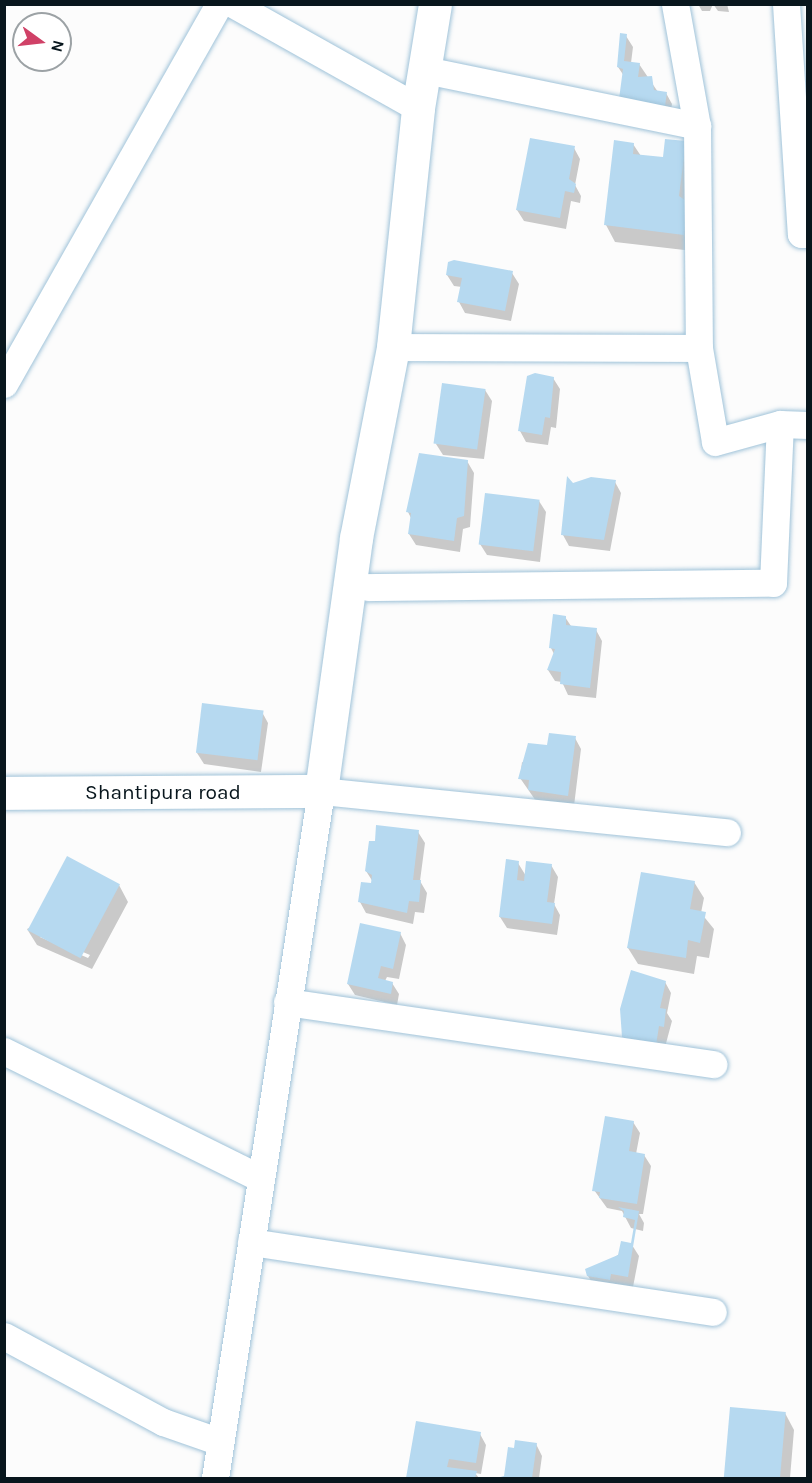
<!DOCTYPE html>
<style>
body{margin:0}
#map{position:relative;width:812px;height:1483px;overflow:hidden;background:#fcfcfc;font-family:Karla,sans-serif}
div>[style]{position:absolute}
.shadow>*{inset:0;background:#0003}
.building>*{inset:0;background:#b6d9f0;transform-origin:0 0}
.roads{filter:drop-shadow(0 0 2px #a0c3d9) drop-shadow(0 0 2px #a0c3d9)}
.street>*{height:27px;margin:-13.5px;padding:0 13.5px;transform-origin:13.5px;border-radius:13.5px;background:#fff}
.secondary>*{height:33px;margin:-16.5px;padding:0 16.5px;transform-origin:16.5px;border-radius:16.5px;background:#fff}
span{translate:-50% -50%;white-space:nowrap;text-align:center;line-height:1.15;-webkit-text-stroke:4.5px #fff;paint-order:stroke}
.street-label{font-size:21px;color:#08161d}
.frame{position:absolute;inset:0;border:6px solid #08161d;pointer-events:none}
.north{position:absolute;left:12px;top:12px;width:60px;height:60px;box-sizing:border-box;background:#fff;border:2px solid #9ca2a5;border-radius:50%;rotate:105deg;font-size:16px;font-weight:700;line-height:24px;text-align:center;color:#08161d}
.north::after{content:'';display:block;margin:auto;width:21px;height:27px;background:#d04167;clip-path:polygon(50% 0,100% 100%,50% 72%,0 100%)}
</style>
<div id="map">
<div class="shadow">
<div style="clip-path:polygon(698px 4px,713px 4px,710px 11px,702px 11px)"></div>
<div style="clip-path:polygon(713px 4px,727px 4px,729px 12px,718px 11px)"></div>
<div style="clip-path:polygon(626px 36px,633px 47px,631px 63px,639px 64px,658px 92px,666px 93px,672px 104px,670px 116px,624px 76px,618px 67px)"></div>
<div style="clip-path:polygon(685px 143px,693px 251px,615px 242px,606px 225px,633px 144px,641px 156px,664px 159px)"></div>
<div style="clip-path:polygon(574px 148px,580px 159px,575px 185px,581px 196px,580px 203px,571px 201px,566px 229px,524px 221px,517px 210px)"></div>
<div style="clip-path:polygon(512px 273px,519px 284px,511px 321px,465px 313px,459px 302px,462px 287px,454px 286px,447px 275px)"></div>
<div style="clip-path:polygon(553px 378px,560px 389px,556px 428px,551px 427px,548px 445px,526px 442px,520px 431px)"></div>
<div style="clip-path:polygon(485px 390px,492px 401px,484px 459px,443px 455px,436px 444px)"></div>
<div style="clip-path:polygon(467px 461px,474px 473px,470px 527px,463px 529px,460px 552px,416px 545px,409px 534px,411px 518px,408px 512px)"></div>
<div style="clip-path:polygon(615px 482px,621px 493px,610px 551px,569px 546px,563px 535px,572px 485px)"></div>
<div style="clip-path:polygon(539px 501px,546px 512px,540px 562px,487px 555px,480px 544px)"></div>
<div style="clip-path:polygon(565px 617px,571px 626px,596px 630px,602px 641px,596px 698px,568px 695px,562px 682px,555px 681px,548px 670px,555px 656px,551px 648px)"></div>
<div style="clip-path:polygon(262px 712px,268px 723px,261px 772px,204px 764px,197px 753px)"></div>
<div style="clip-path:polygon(575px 738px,581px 749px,574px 806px,536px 801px,520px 778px,522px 762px,526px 764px,549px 747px)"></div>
<div style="clip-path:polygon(418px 832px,425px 843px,420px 881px,427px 893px,424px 913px,415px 912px,413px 924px,366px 913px,360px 902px,373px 882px,366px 871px)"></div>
<div style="clip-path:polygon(518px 863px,526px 876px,551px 865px,558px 877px,554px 904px,560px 915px,557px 935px,507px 928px,500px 917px)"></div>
<div style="clip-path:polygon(694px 882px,704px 898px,701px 913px,714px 929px,709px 958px,697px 956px,694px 974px,638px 964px,628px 948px)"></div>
<div style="clip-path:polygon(evenodd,119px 885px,128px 902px,92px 969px,37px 945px,27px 929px,119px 885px,40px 934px,90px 955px,88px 958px,40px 937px,40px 934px)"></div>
<div style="clip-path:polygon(400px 933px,406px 945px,399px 979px,387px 977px,385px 981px,392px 983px,399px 994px,397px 1005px,355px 995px,348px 984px)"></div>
<div style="clip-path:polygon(665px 982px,671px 993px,667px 1013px,672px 1021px,661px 1062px,623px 1039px)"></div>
<div style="clip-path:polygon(633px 1122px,640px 1133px,636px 1154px,644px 1155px,651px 1166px,643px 1214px,639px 1214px,644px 1223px,643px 1231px,631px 1228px,622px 1211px,607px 1208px,594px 1190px)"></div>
<div style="clip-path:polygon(632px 1245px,639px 1256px,633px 1287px,595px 1287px,588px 1276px)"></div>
<div style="clip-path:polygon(732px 1409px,785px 1413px,794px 1430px,790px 1478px,726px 1478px)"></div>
<div style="clip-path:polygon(417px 1423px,480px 1434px,486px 1445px,481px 1474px,475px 1473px,479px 1478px,407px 1478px)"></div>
<div style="clip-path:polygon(536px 1444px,542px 1456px,539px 1478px,498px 1478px,505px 1478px,509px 1449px)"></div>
</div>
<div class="building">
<div style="clip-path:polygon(620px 33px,627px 34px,624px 61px,640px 63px,638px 77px,652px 76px,654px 90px,667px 92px,665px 106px,619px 99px,623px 69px,617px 67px)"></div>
<div style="clip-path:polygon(530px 138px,575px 146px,569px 179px,576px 184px,574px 193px,565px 191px,560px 218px,516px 210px)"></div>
<div style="clip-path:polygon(665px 139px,686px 141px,679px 196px,688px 202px,684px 235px,604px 225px,614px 140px,634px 143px,633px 154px,663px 157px)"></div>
<div style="clip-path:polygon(454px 260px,513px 271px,505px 311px,457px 302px,462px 278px,446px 275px,448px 262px)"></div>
<div style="clip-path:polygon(535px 373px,554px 377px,550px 418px,545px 417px,542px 435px,518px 431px,527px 376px)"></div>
<div style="left:442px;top:383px;width:44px;height:61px;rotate:8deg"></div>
<div style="clip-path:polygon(419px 453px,468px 460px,464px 516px,457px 518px,454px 541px,408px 534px,411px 513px,406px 512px)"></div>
<div style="clip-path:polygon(567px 476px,573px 483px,591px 477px,616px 480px,604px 540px,561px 535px)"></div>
<div style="left:485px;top:493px;width:55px;height:52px;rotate:7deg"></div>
<div style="clip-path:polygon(553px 614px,566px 616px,566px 625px,597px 628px,590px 688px,560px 684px,561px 672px,547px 670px,555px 649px,549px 648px)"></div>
<div style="left:202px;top:703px;width:62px;height:50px;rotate:7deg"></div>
<div style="clip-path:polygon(549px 733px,576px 736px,568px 796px,528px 790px,529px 780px,518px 779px,528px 743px,547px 745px)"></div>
<div style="clip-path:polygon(376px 825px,419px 830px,413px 880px,421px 880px,419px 902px,409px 901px,407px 913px,358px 902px,361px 882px,371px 883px,372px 875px,365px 871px,369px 841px,375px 841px)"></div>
<div style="left:67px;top:856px;width:60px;height:84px;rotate:28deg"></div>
<div style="clip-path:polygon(506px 859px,519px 861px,517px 880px,524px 881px,526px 861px,552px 864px,547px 902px,555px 903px,552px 924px,499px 917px)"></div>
<div style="clip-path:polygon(641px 872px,695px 881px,690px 909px,706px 912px,700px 943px,688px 940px,686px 958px,627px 948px)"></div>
<div style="clip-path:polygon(360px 923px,401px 932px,393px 969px,381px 966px,378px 978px,393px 982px,391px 994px,347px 984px)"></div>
<div style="clip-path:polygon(631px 970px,666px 981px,660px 1008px,666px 1009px,664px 1027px,659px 1026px,655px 1052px,622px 1037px,620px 1009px)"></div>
<div style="clip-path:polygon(605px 1116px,634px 1121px,629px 1151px,645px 1154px,637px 1204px,599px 1198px,600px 1192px,592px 1191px)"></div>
<div style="clip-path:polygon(618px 1207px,639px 1211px,628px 1277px,611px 1274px,610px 1280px,587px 1276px,585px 1269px,618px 1255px,621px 1241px,631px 1243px,635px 1220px,623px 1217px,624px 1211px)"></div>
<div style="left:730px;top:1407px;width:56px;height:71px;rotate:5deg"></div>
<div style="clip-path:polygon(416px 1421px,481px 1432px,476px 1463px,449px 1459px,447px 1467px,477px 1471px,475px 1478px,406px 1478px)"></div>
<div style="clip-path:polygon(515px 1440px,537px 1443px,532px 1478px,497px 1478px,504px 1476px,508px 1447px,514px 1448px)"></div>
</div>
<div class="roads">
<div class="street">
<div style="left:233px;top:4px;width:212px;rotate:29.3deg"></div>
<div style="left:675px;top:4px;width:124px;rotate:79.8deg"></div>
<div style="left:697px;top:126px;width:222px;rotate:89.5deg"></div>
<div style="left:699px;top:348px;width:95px;rotate:80.3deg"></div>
<div style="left:715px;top:442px;width:67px;rotate:-15.5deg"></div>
<div style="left:786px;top:4px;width:230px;rotate:86.3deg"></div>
<div style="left:801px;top:234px;width:7px"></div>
<div style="left:425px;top:70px;width:278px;rotate:11.6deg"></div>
<div style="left:393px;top:347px;width:306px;rotate:0.2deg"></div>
<div style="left:4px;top:384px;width:437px;rotate:-60.5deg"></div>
<div style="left:368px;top:587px;width:405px;rotate:-0.6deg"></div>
<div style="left:773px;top:583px;width:159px;rotate:-87.5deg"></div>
<div style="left:780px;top:424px;width:28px;rotate:2deg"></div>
<div style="left:287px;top:1002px;width:431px;rotate:8.3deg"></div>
<div style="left:4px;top:1051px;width:286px;rotate:26.4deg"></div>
<div style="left:251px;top:1242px;width:467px;rotate:8.6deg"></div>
<div style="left:4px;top:1336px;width:181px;rotate:28.4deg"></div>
<div style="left:163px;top:1422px;width:60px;rotate:19.3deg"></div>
<div style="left:215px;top:1478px;width:695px;rotate:-81.23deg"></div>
<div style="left:321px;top:791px;width:408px;rotate:5.8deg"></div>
</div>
<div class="secondary">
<div style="left:4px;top:793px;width:317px;rotate:-0.4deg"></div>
<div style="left:321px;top:791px;width:255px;rotate:-82.1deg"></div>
<div style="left:356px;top:538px;width:195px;rotate:-79deg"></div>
<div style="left:393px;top:347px;width:240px;rotate:-84deg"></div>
<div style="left:418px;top:108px;width:105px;rotate:-80.7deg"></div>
</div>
</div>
<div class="street-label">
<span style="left:163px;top:792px">Shantipura road</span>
</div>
<div class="frame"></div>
<div class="north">N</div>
</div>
